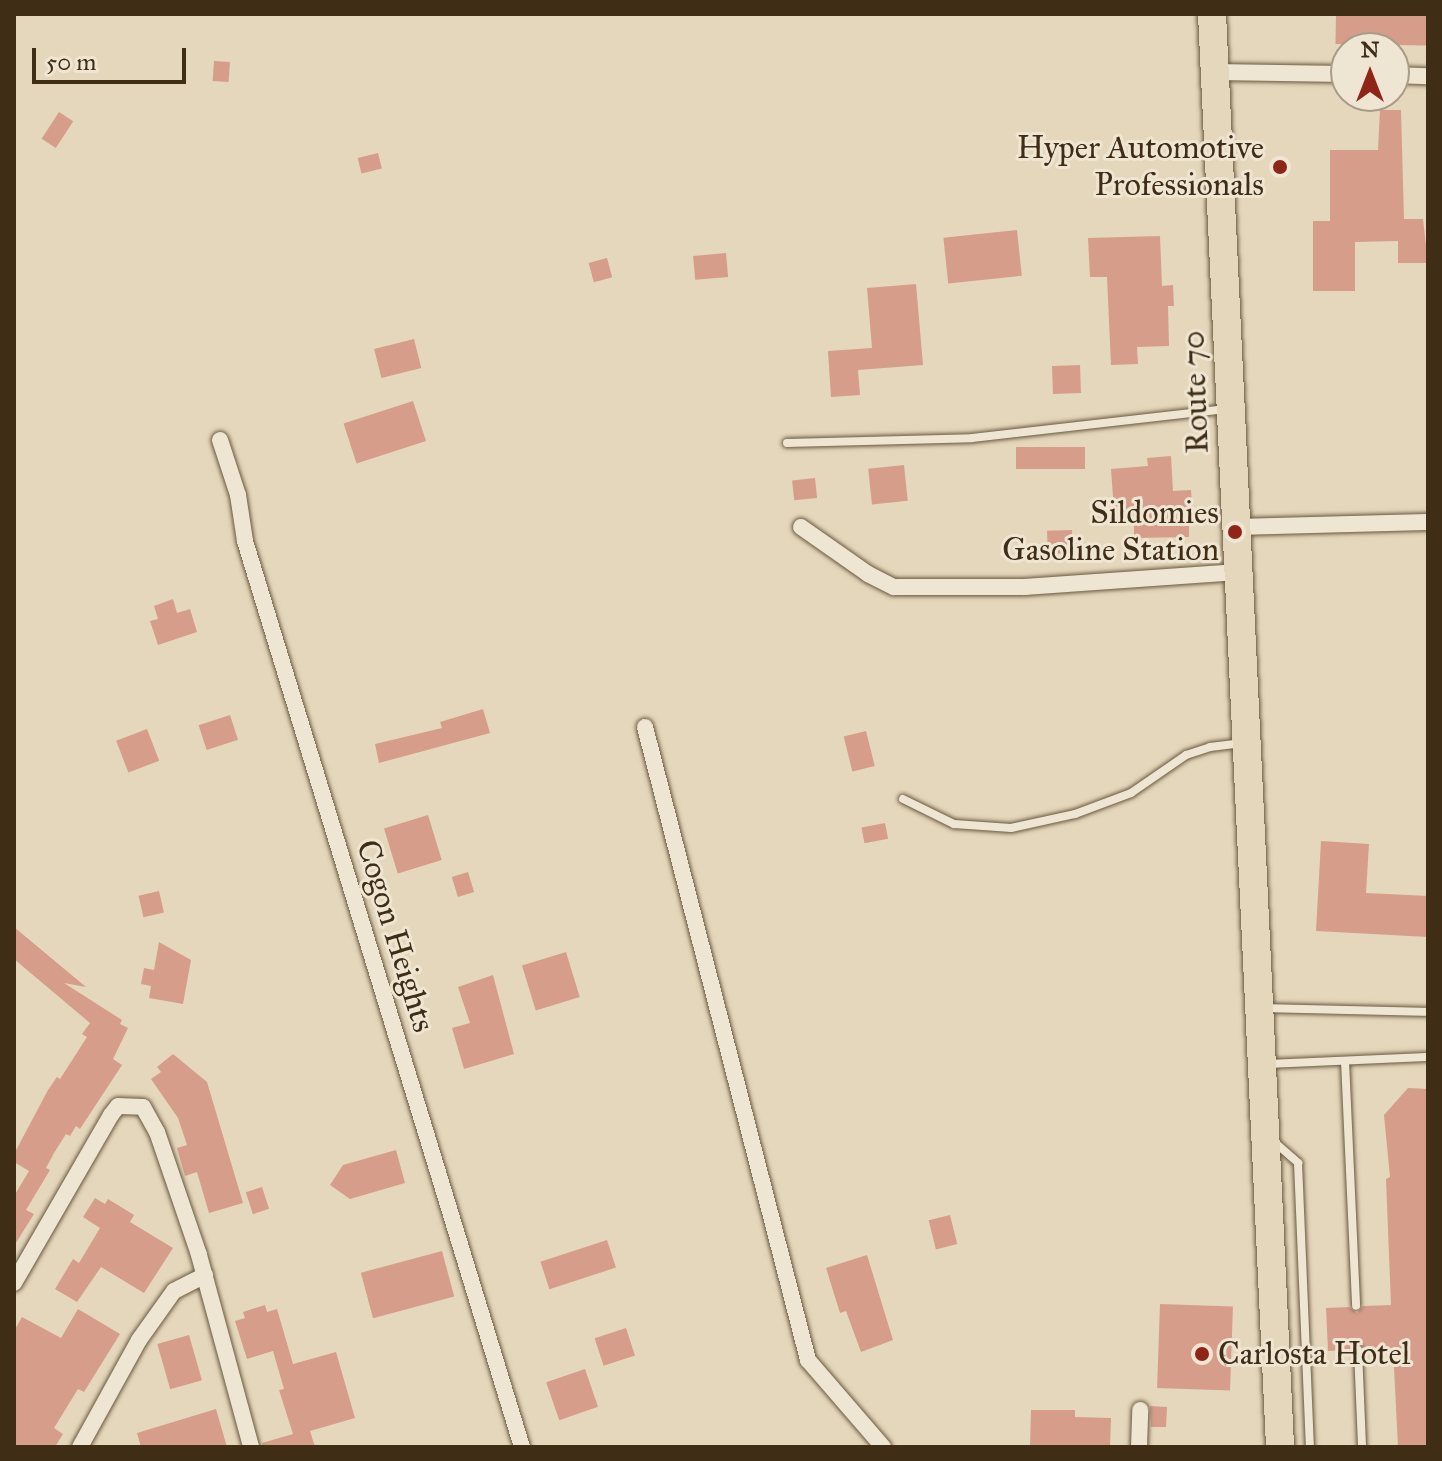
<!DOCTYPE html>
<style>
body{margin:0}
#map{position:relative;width:1442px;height:1461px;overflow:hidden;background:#e5d7bb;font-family:"IM FELL Great Primer",serif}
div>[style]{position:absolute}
.building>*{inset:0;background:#d69d8b;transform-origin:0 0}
.roads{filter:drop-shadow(0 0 2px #68583f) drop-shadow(0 0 2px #68583f)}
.service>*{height:8px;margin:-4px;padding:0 4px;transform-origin:4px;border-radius:4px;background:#eee5d3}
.minor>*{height:16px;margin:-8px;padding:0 8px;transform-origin:8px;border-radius:8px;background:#eee5d3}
.trunk>*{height:28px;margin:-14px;padding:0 14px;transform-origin:14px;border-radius:14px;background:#e5d7bb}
.dots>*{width:22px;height:22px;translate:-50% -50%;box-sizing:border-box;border:4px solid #eee5d3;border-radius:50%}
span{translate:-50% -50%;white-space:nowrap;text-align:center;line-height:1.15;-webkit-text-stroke:6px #eee5d3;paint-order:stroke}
.poi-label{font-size:32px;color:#3f2d16}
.right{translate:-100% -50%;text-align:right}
.left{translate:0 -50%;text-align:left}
.street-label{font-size:32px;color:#3f2d16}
.frame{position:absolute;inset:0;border:16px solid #3f2d16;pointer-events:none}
.north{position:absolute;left:1330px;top:32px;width:80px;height:80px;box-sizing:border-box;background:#eee5d3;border:2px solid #a89b87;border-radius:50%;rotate:0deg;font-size:22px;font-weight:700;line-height:32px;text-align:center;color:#3f2d16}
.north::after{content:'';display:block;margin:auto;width:28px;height:36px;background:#8f2418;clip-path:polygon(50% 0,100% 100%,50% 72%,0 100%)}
.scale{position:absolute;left:32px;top:48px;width:154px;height:36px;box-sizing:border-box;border:4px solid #3f2d16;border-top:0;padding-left:10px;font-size:24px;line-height:28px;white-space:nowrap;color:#3f2d16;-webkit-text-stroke:6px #eee5d3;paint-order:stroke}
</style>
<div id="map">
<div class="building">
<div style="left:1336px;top:14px;width:92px;height:30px;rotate:1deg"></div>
<div style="left:214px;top:61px;width:16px;height:20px;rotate:4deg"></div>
<div style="clip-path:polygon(1380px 110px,1401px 110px,1404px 219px,1423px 219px,1428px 263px,1398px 263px,1398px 241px,1355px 242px,1355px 291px,1313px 291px,1313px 221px,1330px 221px,1330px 150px,1378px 150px)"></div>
<div style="left:59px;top:112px;width:17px;height:32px;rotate:33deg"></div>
<div style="left:378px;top:153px;width:16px;height:21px;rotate:76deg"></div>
<div style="left:1017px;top:230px;width:46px;height:74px;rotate:84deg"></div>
<div style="clip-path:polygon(1160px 236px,1162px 286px,1173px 285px,1174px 306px,1168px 306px,1169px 346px,1137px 347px,1138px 364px,1111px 365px,1107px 277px,1090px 277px,1088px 238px)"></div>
<div style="left:726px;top:253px;width:24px;height:33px;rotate:85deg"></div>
<div style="left:607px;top:258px;width:20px;height:19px;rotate:75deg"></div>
<div style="clip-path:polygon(916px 284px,923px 365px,858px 370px,860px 395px,831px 397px,828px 351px,872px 348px,867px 288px)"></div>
<div style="left:414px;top:339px;width:30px;height:41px;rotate:76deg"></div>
<div style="left:1080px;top:365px;width:28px;height:28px;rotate:88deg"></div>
<div style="left:413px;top:401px;width:42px;height:73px;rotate:72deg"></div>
<div style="left:1016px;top:447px;width:69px;height:22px"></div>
<div style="clip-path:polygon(1171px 456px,1173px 491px,1191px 490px,1193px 519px,1189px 520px,1189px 537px,1134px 538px,1134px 524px,1115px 525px,1111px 469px,1148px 466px,1147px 458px)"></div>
<div style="left:904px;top:465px;width:36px;height:36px;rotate:84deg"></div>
<div style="left:815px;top:478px;width:20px;height:23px;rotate:84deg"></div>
<div style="left:1072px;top:530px;width:23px;height:25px;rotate:88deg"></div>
<div style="clip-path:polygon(173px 599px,177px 613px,190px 609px,197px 632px,158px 645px,150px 621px,158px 619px,154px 606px)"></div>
<div style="clip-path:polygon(483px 709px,490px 733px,379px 763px,375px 744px,442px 728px,440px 722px)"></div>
<div style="left:230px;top:715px;width:26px;height:33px;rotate:72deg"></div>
<div style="left:147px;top:729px;width:34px;height:33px;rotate:69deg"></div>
<div style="left:866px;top:731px;width:36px;height:23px;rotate:76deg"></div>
<div style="left:428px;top:815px;width:47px;height:46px;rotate:73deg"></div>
<div style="left:885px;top:823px;width:16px;height:24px;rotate:79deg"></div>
<div style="clip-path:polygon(1321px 841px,1369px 844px,1366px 893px,1428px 896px,1428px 937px,1316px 931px)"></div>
<div style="left:468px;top:872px;width:21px;height:17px;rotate:73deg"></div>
<div style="left:159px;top:891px;width:22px;height:21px;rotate:77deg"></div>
<div style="clip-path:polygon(14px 927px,86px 987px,64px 983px,122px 1020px,120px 1024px,128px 1028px,113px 1059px,122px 1065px,80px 1129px,76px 1126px,70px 1136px,66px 1134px,54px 1153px,46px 1168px,50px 1170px,26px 1210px,34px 1214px,14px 1246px,14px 1196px,29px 1171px,14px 1162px,14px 1154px,48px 1090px,57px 1077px,60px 1079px,87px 1037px,82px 1034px,90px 1023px,14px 959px)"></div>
<div style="clip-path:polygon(159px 942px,191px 960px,183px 1004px,149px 998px,151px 986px,141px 984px,144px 968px,154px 970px)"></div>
<div style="left:566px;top:952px;width:47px;height:46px;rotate:73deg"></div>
<div style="clip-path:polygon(493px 975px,514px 1054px,464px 1069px,452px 1028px,470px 1023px,458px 987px)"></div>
<div style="clip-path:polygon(173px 1054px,207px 1082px,243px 1203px,209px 1213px,197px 1172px,185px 1176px,177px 1148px,187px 1145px,178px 1118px,151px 1079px,161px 1072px,157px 1067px)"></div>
<div style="clip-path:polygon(1408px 1088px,1428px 1089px,1428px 1447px,1398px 1447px,1393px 1348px,1365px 1349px,1357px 1343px,1351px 1350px,1328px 1351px,1326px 1308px,1349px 1307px,1357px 1313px,1363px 1306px,1391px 1305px,1386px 1179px,1390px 1177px,1384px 1115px)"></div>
<div style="clip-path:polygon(396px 1150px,405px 1183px,350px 1199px,330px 1185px,343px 1165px)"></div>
<div style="left:262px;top:1187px;width:23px;height:17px;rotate:72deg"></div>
<div style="clip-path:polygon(95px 1198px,105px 1204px,108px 1199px,134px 1215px,130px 1222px,173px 1248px,144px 1293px,101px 1267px,77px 1302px,55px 1289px,73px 1259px,79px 1263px,100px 1228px,83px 1217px)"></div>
<div style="left:950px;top:1215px;width:30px;height:22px;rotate:76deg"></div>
<div style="left:607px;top:1240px;width:29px;height:70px;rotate:72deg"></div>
<div style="left:442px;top:1251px;width:47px;height:84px;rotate:75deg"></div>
<div style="clip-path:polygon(867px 1255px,893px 1340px,861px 1352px,846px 1311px,840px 1313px,826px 1268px)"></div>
<div style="left:1160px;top:1304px;width:73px;height:84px;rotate:2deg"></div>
<div style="clip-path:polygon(265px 1305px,267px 1312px,277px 1309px,293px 1364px,336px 1352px,355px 1418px,310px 1431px,315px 1447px,263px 1447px,262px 1443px,293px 1434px,279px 1390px,284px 1389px,273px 1351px,247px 1359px,235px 1321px,245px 1318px,243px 1312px)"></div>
<div style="clip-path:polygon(78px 1309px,120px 1334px,84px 1392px,78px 1389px,54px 1428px,63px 1434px,55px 1447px,14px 1447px,14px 1331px,22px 1317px,61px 1338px)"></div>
<div style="left:626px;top:1328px;width:29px;height:33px;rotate:72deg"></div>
<div style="left:189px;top:1335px;width:47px;height:33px;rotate:74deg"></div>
<div style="left:585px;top:1369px;width:40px;height:41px;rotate:71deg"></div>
<div style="clip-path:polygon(1150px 1406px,1167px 1407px,1166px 1427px,1151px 1427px)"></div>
<div style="clip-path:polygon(216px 1409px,227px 1447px,141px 1447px,137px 1433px)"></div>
<div style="clip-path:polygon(1031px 1410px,1075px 1410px,1075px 1417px,1111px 1418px,1110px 1447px,1030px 1447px)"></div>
</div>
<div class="roads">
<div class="service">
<div style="left:787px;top:443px;width:185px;rotate:-1.5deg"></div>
<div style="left:972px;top:438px;width:256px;rotate:-6.5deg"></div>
<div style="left:903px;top:799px;width:57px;rotate:26.1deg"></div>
<div style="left:954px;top:824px;width:57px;rotate:4deg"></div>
<div style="left:1011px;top:828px;width:66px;rotate:-12.3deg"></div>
<div style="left:1075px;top:814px;width:60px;rotate:-20.6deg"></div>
<div style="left:1131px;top:793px;width:67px;rotate:-34.6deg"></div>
<div style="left:1186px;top:755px;width:25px;rotate:-18deg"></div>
<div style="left:1210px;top:747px;width:31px;rotate:-7deg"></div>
<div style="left:1265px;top:1008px;width:163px;rotate:1.4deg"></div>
<div style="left:1345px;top:1061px;width:245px;rotate:87.4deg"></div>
<div style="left:1266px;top:1064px;width:162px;rotate:-2.5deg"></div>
<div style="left:1272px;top:1140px;width:35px;rotate:41deg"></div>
<div style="left:1298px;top:1163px;width:284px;rotate:87.6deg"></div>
<div style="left:1358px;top:1350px;width:97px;rotate:87.6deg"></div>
</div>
<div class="minor">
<div style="left:1214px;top:72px;width:132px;rotate:0.9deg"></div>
<div style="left:1394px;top:75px;width:34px;rotate:2deg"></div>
<div style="left:220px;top:440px;width:58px;rotate:71.9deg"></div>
<div style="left:238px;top:495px;width:47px;rotate:81.3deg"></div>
<div style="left:245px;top:541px;width:947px;rotate:73deg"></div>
<div style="left:801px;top:527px;width:82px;rotate:35deg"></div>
<div style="left:868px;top:574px;width:29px;rotate:27deg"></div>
<div style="left:894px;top:587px;width:131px"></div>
<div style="left:1025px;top:587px;width:213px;rotate:-4deg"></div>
<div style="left:1235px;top:527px;width:193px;rotate:-1.5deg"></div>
<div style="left:645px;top:727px;width:654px;rotate:75.56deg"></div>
<div style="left:808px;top:1360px;width:115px;rotate:49.2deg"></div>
<div style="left:14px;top:1283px;width:194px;rotate:-60deg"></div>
<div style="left:111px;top:1115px;width:11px;rotate:-52deg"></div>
<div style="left:118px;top:1106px;width:25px;rotate:2deg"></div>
<div style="left:143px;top:1107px;width:29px;rotate:61deg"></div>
<div style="left:157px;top:1132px;width:130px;rotate:71.1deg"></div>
<div style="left:199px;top:1255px;width:199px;rotate:74.8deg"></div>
<div style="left:80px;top:1447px;width:122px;rotate:-61.1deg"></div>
<div style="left:139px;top:1340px;width:60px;rotate:-54.5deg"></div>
<div style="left:174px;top:1291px;width:35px;rotate:-27deg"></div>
<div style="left:1139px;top:1447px;width:37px;rotate:-88deg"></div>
</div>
<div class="trunk">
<div style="left:1212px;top:14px;width:1435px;rotate:87.28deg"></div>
</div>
</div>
<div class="dots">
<div style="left:1280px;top:167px;background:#8f2418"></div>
<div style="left:1235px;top:532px;background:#8f2418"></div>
<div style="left:1202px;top:1354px;background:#8f2418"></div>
</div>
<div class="poi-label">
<span class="right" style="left:1264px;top:167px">Hyper Automotive<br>Professionals</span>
<span class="right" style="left:1219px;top:532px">Sildomies<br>Gasoline Station</span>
<span class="left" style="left:1218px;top:1354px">Carlosta Hotel</span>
</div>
<div class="street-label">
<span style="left:1196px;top:392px;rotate:-92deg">Route 70</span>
<span style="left:395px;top:936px;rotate:73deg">Cogon Heights</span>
</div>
<div class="frame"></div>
<div class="north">N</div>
<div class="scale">50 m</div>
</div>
